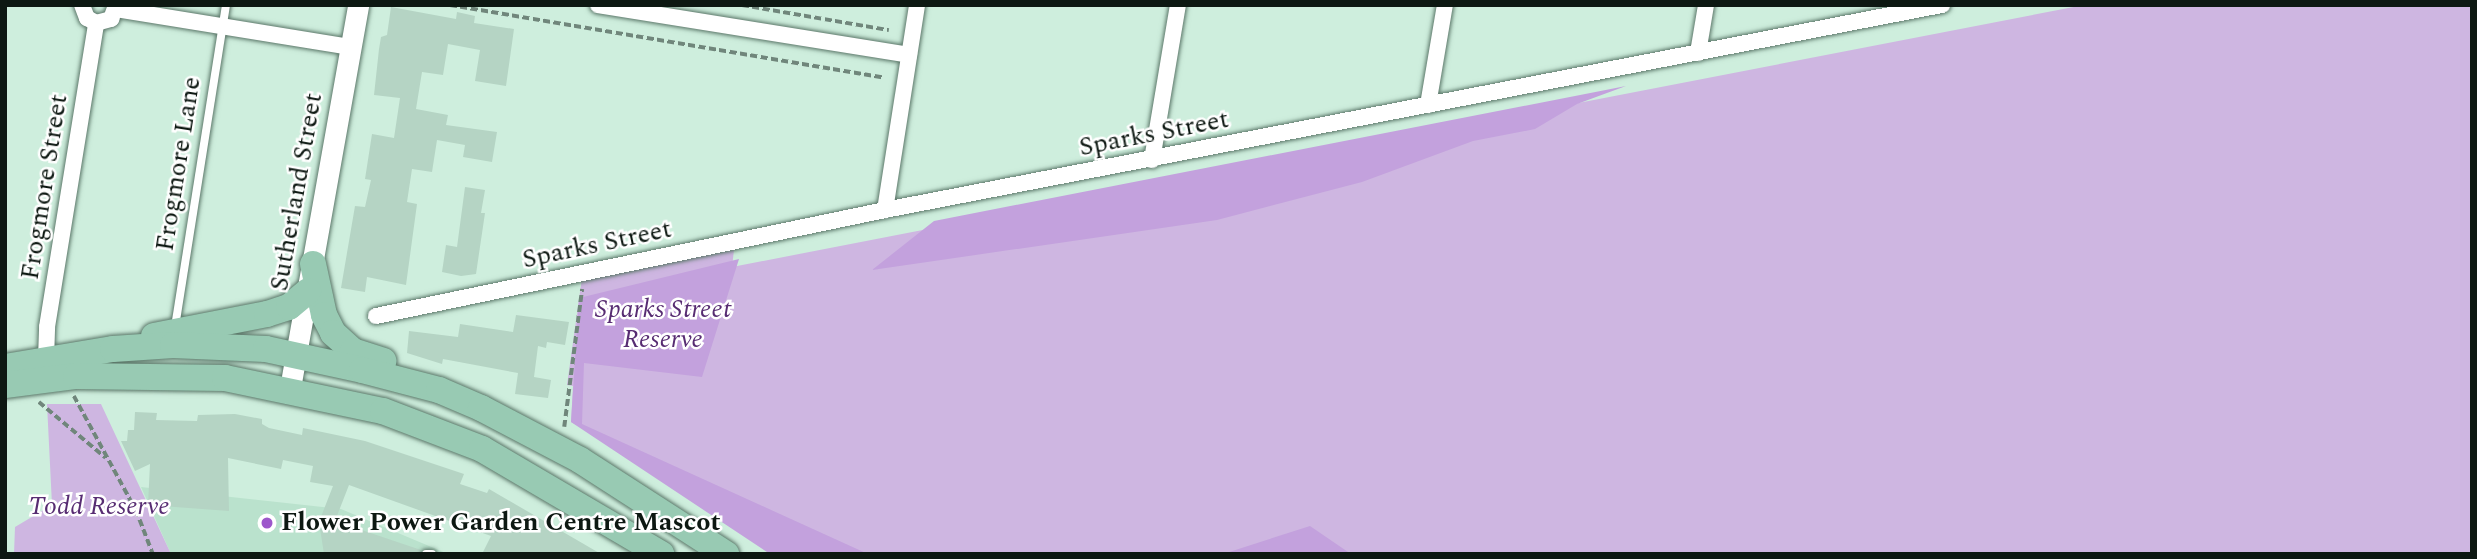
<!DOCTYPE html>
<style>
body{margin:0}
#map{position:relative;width:2477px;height:559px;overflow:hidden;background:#ceeedd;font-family:Spectral,serif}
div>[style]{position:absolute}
.built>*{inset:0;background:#bae2cd}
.green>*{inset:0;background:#ceb6e1}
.forest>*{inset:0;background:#c3a1dd}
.building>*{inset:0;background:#b5d4c4}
.path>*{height:3.5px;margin-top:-1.75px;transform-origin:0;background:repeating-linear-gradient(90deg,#70867b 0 7px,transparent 0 10.5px)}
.roads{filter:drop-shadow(0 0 2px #5b7769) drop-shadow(0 0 2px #5b7769)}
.service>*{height:8px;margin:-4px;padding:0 4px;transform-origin:4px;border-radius:4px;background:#fff}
.minor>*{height:16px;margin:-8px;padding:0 8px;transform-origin:8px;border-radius:8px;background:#fff}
.tertiary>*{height:21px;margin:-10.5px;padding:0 10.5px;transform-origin:10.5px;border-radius:10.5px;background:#fff}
.primary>*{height:26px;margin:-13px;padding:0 13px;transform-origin:13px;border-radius:13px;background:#98cab3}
.dots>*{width:19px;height:19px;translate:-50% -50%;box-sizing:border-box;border:4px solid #fff;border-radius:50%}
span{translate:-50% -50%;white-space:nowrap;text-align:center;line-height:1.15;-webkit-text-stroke:5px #fff;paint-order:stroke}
.street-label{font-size:26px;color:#0d1812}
.park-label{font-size:26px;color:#572c72;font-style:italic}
.poi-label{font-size:26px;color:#0d1812;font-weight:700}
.left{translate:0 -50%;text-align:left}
.frame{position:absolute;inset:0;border:7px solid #0d1812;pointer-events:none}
</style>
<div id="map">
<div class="built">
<div style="clip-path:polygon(141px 487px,341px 509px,448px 554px,171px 554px)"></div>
</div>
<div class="green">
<div style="clip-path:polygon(2084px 5px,2472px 5px,2472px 554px,806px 554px,571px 422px,573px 386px,567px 385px,582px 278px,734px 250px,732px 267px)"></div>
<div style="clip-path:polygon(47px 404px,101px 404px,171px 554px,14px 554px,15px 527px,52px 505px)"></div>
</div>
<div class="forest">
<div style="clip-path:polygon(1626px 86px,1577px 104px,1535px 129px,1473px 141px,1362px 182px,1217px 220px,872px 270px,934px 221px)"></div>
<div style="clip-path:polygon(739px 259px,702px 377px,584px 363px,582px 424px,868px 554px,770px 554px,571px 422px,579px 298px)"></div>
<div style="clip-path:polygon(1310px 526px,1351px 554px,1223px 554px)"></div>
</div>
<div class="building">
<div style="clip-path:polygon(391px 7px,456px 19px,457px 12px,475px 16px,474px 23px,514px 29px,506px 86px,475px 81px,480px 50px,448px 44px,443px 75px,422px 72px,416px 109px,448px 115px,446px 125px,497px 132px,492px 162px,463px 157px,465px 145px,437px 140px,432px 172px,412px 169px,407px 202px,417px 204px,406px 285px,367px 277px,365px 292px,341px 288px,355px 206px,365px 207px,371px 180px,365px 179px,372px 134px,394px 138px,400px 98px,374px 95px,379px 49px,381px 37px,387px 35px)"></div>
<div style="clip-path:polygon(465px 187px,485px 190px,481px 213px,485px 213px,476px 274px,461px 276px,442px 272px,446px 245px,457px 247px)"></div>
<div style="clip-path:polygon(516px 315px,569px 322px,565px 345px,547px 342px,546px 348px,538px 346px,534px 377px,551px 380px,548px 398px,515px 394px,518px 373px,443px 359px,442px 364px,407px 353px,409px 331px,458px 337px,460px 324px,513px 332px)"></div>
<div style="clip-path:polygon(135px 412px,157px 413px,156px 420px,197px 421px,198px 415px,235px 414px,262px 419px,262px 424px,269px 428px,302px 435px,303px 428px,365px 441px,464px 474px,460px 484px,487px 493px,489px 489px,601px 554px,482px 554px,491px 536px,349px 485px,335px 521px,421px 550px,420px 554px,324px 554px,319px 522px,333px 486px,310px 482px,313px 466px,283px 460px,281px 469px,228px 458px,229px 511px,148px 505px,150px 464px,135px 471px,121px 441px,127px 441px,128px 430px,134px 430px)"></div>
</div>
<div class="path">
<div style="left:450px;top:5px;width:438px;rotate:9.5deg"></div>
<div style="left:742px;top:5px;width:149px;rotate:9.7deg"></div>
<div style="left:74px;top:396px;width:130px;rotate:61.5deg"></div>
<div style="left:136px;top:510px;width:47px;rotate:68.9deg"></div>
<div style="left:39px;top:402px;width:87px;rotate:39.9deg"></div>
<div style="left:564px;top:427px;width:139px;rotate:-82.6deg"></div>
</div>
<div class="roads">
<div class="service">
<div style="left:175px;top:327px;width:326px;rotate:-81deg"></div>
<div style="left:426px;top:554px;width:6px"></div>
</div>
<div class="minor">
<div style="left:82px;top:5px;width:14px;rotate:69deg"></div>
<div style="left:87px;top:18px;width:10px;rotate:29deg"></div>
<div style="left:96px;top:23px;width:16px;rotate:-15deg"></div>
<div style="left:111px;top:19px;width:15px;rotate:-70deg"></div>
<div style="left:598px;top:5px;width:315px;rotate:9.1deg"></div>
<div style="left:116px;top:9px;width:238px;rotate:9.2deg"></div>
<div style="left:1698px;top:53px;width:49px;rotate:-80.5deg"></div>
<div style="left:1428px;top:105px;width:101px;rotate:-80.4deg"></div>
<div style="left:1152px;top:160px;width:157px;rotate:-80.5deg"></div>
<div style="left:885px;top:210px;width:207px;rotate:-81.1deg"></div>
<div style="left:376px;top:316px;width:520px;rotate:-11.76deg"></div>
<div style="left:885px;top:210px;width:1077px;rotate:-10.98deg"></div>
<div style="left:46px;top:359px;width:32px;rotate:-88deg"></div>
<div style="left:47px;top:327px;width:308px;rotate:-80.8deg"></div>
</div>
<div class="tertiary">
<div style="left:290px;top:388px;width:389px;rotate:-79.9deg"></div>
</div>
<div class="primary">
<div style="left:313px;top:264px;width:52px;rotate:77.8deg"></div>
<div style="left:324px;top:315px;width:20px;rotate:63deg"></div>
<div style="left:333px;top:333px;width:27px;rotate:42deg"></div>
<div style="left:353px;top:351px;width:32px;rotate:18deg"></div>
<div style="left:154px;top:336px;width:115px;rotate:-11deg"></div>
<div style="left:267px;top:314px;width:23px;rotate:-18deg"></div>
<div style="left:289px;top:307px;width:25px;rotate:-40deg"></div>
<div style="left:5px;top:367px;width:109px;rotate:-9.5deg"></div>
<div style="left:113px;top:349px;width:60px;rotate:-3.8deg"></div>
<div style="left:173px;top:345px;width:93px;rotate:2.5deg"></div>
<div style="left:266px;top:349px;width:98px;rotate:12.3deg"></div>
<div style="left:362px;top:370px;width:80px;rotate:14.6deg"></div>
<div style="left:439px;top:390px;width:46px;rotate:23.2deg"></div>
<div style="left:481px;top:408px;width:112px;rotate:27.7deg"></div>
<div style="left:580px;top:460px;width:174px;rotate:32.8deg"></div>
<div style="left:5px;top:385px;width:72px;rotate:-7.2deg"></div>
<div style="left:76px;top:376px;width:149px;rotate:0.8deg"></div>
<div style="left:225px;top:378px;width:161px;rotate:11.8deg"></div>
<div style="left:383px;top:411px;width:106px;rotate:21deg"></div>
<div style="left:482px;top:449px;width:208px;rotate:30.4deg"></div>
</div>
</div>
<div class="dots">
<div style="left:267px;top:523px;background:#9d57cb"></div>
</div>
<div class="street-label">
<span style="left:1154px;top:134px;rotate:-11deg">Sparks Street</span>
<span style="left:179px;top:164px;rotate:-81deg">Frogmore Lane</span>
<span style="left:45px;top:187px;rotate:-81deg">Frogmore Street</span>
<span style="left:297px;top:192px;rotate:-80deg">Sutherland Street</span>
<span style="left:597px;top:245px;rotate:-12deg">Sparks Street</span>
</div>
<div class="park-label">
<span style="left:663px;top:325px">Sparks Street<br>Reserve</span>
<span style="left:99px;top:507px">Todd Reserve</span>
</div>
<div class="poi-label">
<span class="left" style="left:281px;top:523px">Flower Power Garden Centre Mascot</span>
</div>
<div class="frame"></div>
</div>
